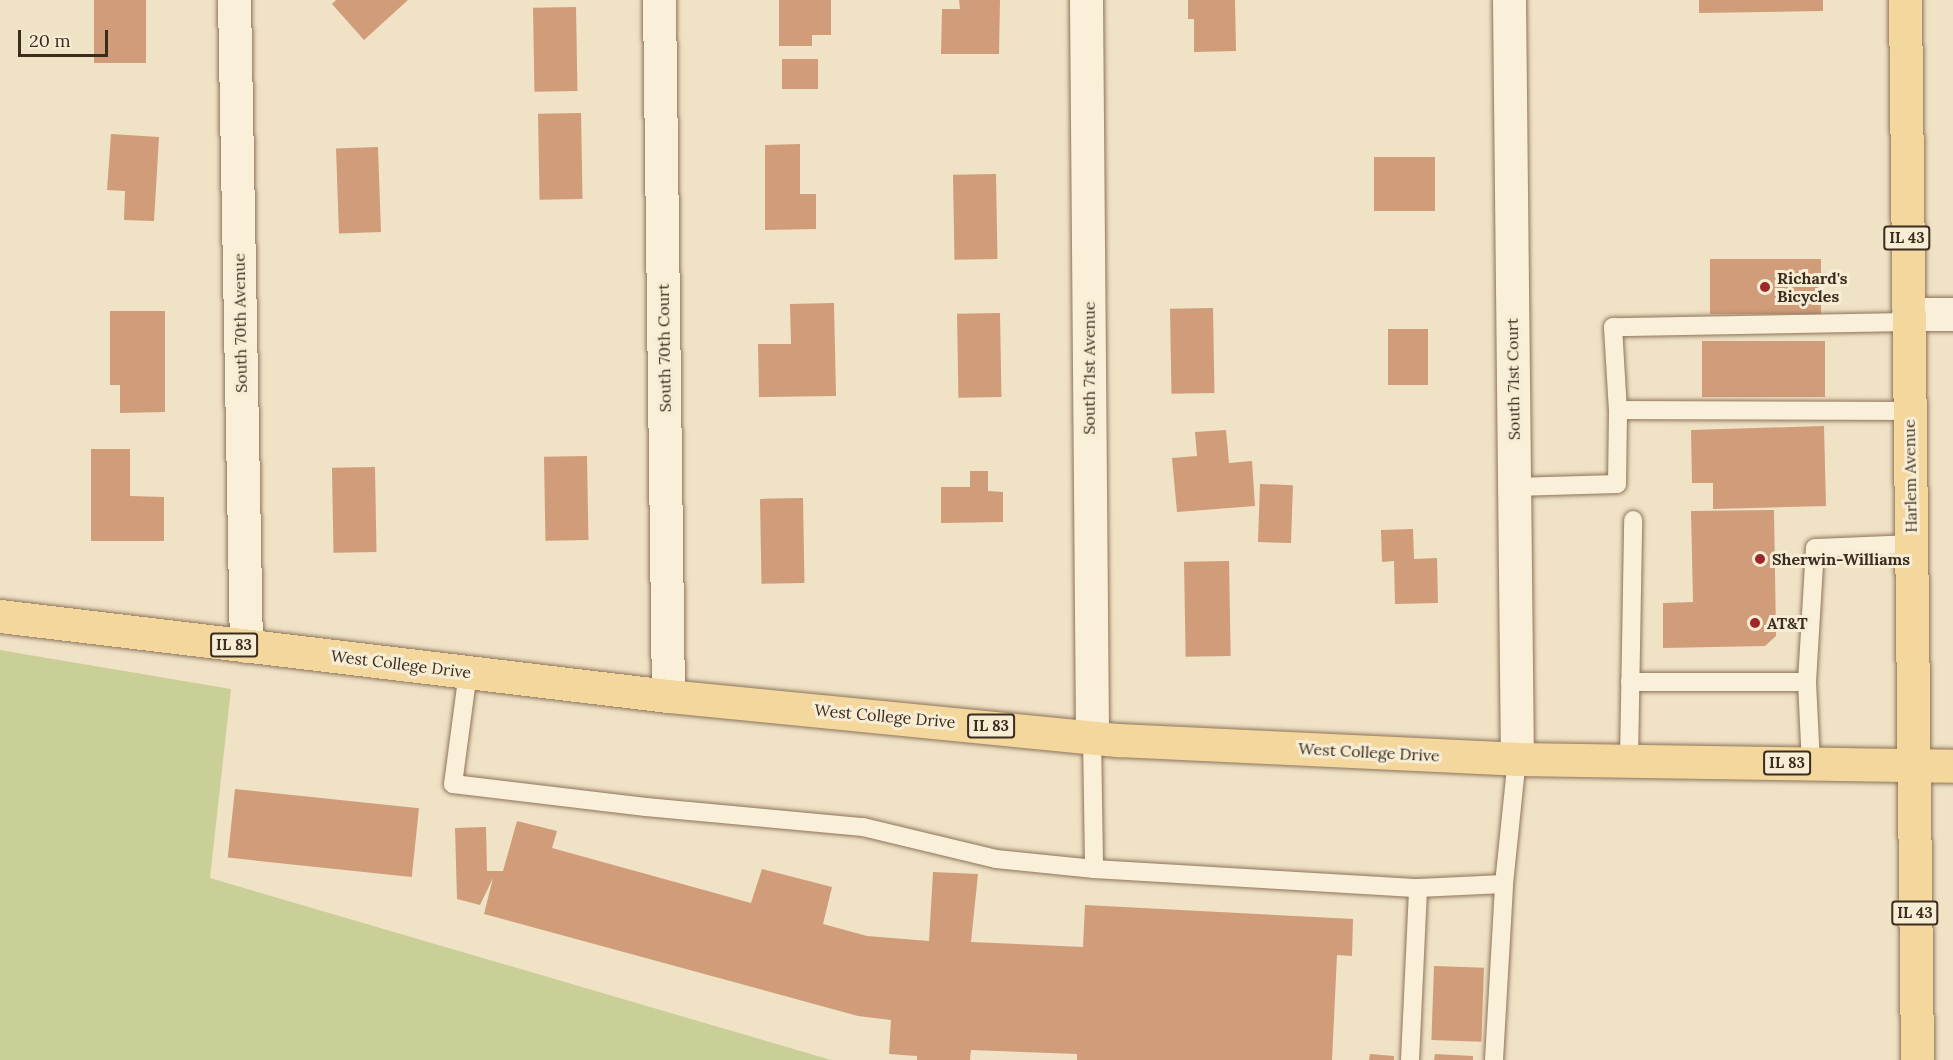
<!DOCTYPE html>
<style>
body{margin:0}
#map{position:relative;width:1953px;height:1060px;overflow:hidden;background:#f0e2c5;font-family:Lora,serif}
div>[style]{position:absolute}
.green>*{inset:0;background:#cacf98}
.building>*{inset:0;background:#d09c79;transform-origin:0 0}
.roads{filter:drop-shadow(0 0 2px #8c745a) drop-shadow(0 0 2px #8c745a)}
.lane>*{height:18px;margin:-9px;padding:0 9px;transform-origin:9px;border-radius:9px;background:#faf0d9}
.street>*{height:33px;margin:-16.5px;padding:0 16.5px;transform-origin:16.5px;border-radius:16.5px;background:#faf0d9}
.primary>*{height:33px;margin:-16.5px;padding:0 16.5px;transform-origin:16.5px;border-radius:16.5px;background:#f4d79c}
.dots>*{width:16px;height:16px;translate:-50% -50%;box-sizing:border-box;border:3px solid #f7edd5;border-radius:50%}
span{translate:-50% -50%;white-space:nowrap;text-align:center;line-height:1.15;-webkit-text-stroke:6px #f7edd5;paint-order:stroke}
.shield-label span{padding:2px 4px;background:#f7edd5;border:2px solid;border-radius:4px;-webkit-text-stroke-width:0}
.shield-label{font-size:15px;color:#3c2c1e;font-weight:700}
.poi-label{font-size:16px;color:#3c2c1e;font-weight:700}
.left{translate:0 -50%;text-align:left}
.street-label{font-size:16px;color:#3c2c1e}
.scale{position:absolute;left:18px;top:30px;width:90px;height:27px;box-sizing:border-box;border:3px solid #3c2c1e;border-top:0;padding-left:8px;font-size:18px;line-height:21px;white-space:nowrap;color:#3c2c1e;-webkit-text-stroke:4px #f7edd5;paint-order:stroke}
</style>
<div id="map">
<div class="green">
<div style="clip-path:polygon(0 650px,231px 689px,210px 878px,831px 1060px,0 1060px)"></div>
</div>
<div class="building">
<div style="left:94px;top:0;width:52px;height:63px"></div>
<div style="clip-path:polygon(336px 0,408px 0,364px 40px,332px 4px)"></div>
<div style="clip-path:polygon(779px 0,831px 0,831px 35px,812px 35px,812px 46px,779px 46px)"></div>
<div style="clip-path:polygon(959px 0,1000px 0,999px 54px,941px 54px,942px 9px,960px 9px)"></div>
<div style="clip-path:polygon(1188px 0,1235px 0,1236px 51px,1194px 52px,1194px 19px,1188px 19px)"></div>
<div style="clip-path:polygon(1699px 0,1823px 0,1823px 11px,1699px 13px)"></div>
<div style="left:576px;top:7px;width:84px;height:43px;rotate:89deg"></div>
<div style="left:782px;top:59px;width:36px;height:30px"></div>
<div style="left:581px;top:113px;width:86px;height:43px;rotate:89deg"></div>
<div style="clip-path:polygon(111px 134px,159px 137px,154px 221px,124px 220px,125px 191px,107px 190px)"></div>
<div style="clip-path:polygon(800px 144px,800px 194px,816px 194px,816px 229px,765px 230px,765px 145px)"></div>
<div style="left:378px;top:147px;width:85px;height:42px;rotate:88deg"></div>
<div style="left:1374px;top:157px;width:61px;height:54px"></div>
<div style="left:996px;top:174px;width:85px;height:43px;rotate:89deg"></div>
<div style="left:1710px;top:259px;width:111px;height:55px"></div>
<div style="clip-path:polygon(834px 303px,836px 396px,759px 397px,758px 344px,791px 344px,790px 304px)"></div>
<div style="left:1213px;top:308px;width:85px;height:43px;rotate:89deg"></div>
<div style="clip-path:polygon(110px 311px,165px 311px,165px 412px,120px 413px,120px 385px,110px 385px)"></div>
<div style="left:1000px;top:313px;width:84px;height:43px;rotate:89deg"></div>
<div style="left:1388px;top:329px;width:40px;height:56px"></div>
<div style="left:1825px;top:341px;width:56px;height:123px;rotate:90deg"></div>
<div style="clip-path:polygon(1824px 426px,1826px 506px,1713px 509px,1713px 483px,1692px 483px,1691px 430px)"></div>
<div style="clip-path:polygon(1226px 430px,1229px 463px,1252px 461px,1255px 506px,1177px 512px,1172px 458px,1197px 456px,1195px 432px)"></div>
<div style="clip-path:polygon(91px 449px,130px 449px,130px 496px,164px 497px,164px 541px,91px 541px)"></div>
<div style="left:587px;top:456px;width:84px;height:43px;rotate:89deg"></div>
<div style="left:375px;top:467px;width:85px;height:43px;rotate:89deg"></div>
<div style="clip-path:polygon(970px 471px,988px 471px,988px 491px,1003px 492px,1003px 522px,941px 523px,941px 487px,970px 487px)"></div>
<div style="left:1260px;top:484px;width:33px;height:58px;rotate:2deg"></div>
<div style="left:803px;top:498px;width:85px;height:43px;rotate:89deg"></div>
<div style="clip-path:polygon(1774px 510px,1776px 636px,1765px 646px,1663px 648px,1663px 603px,1693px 602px,1691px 511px)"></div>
<div style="clip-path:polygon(1413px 529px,1414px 559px,1437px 558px,1438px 603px,1395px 604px,1394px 561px,1382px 562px,1381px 530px)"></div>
<div style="left:1229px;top:561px;width:95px;height:45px;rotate:89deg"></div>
<div style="left:235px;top:789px;width:185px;height:69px;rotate:6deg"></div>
<div style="clip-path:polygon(517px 821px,557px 831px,552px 848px,751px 903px,762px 869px,832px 887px,823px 924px,867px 936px,929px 941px,933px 872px,978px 874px,971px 942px,1083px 947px,1085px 905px,1353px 919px,1352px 956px,1337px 955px,1332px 1060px,1077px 1060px,1077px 1054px,971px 1050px,970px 1060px,917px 1060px,917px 1056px,889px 1054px,891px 1020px,858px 1016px,484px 914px,493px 878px,480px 905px,457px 899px,455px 828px,486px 827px,487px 871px,503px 871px)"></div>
<div style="left:1434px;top:966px;width:50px;height:74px;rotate:2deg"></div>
<div style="clip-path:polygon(1370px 1054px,1394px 1056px,1394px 1060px,1369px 1060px)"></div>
<div style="clip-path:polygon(1435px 1054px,1473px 1056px,1473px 1060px,1434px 1060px)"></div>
</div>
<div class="roads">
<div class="lane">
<div style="left:1908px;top:322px;width:295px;rotate:179deg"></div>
<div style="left:1613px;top:327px;width:83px;rotate:86.6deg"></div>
<div style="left:1618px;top:410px;width:291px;rotate:0.2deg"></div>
<div style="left:1514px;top:487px;width:103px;rotate:-1.7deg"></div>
<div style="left:1617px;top:484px;width:74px;rotate:-89.2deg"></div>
<div style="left:468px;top:672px;width:113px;rotate:97.6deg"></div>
<div style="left:453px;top:784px;width:194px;rotate:6.8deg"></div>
<div style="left:646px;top:807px;width:218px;rotate:5.3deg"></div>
<div style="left:863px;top:827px;width:137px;rotate:13.5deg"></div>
<div style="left:996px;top:859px;width:99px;rotate:5.8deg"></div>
<div style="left:1630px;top:682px;width:177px"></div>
<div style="left:1092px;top:736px;width:133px;rotate:89.1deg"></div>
<div style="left:1094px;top:869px;width:325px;rotate:3.4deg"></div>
<div style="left:1418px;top:888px;width:86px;rotate:-2.7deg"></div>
<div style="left:1504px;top:884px;width:126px;rotate:-84.1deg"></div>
<div style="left:1629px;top:761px;width:241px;rotate:-89deg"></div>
<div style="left:1811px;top:764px;width:82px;rotate:-92.8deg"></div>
<div style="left:1807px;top:682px;width:134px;rotate:-86.6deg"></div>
<div style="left:1815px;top:548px;width:95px;rotate:-2.4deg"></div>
<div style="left:1410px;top:1060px;width:172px;rotate:-87.3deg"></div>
<div style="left:1494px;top:1060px;width:176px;rotate:-86.7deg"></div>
</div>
<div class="street">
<div style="left:234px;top:0;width:646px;rotate:88.94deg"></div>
<div style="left:659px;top:0;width:696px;rotate:89.26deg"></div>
<div style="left:1086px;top:0;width:736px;rotate:89.53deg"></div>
<div style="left:1509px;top:0;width:759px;rotate:89.4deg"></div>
<div style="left:1908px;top:314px;width:45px"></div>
</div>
<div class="primary">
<div style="left:1905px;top:0;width:1060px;rotate:89.35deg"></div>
<div style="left:0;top:616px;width:673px;rotate:6.83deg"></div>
<div style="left:668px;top:696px;width:452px;rotate:5.6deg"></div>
<div style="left:1118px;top:740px;width:399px;rotate:2.7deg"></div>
<div style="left:1517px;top:759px;width:436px;rotate:0.9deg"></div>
</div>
</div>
<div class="dots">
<div style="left:1765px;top:287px;background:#9e272a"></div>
<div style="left:1760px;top:559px;background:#9e272a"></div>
<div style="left:1755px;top:623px;background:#9e272a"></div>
</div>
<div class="shield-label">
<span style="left:1907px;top:238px">IL 43</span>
<span style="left:234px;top:645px">IL 83</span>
<span style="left:991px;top:726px">IL 83</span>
<span style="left:1787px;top:763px">IL 83</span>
<span style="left:1915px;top:913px">IL 43</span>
</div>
<div class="poi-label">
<span class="left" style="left:1777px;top:287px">Richard's<br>Bicycles</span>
<span class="left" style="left:1772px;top:559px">Sherwin-Williams</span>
<span class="left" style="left:1767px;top:623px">AT&amp;T</span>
</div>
<div class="street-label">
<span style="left:240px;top:323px;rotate:-91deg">South 70th Avenue</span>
<span style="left:664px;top:348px;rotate:-91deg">South 70th Court</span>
<span style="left:1089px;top:368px;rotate:-90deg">South 71st Avenue</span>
<span style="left:1513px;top:379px;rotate:-91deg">South 71st Court</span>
<span style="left:1910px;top:476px;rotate:-91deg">Harlem Avenue</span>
<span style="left:401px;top:664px;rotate:7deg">West College Drive</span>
<span style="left:885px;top:716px;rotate:5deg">West College Drive</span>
<span style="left:1369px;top:752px;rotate:3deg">West College Drive</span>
</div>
<div class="scale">20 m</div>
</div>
